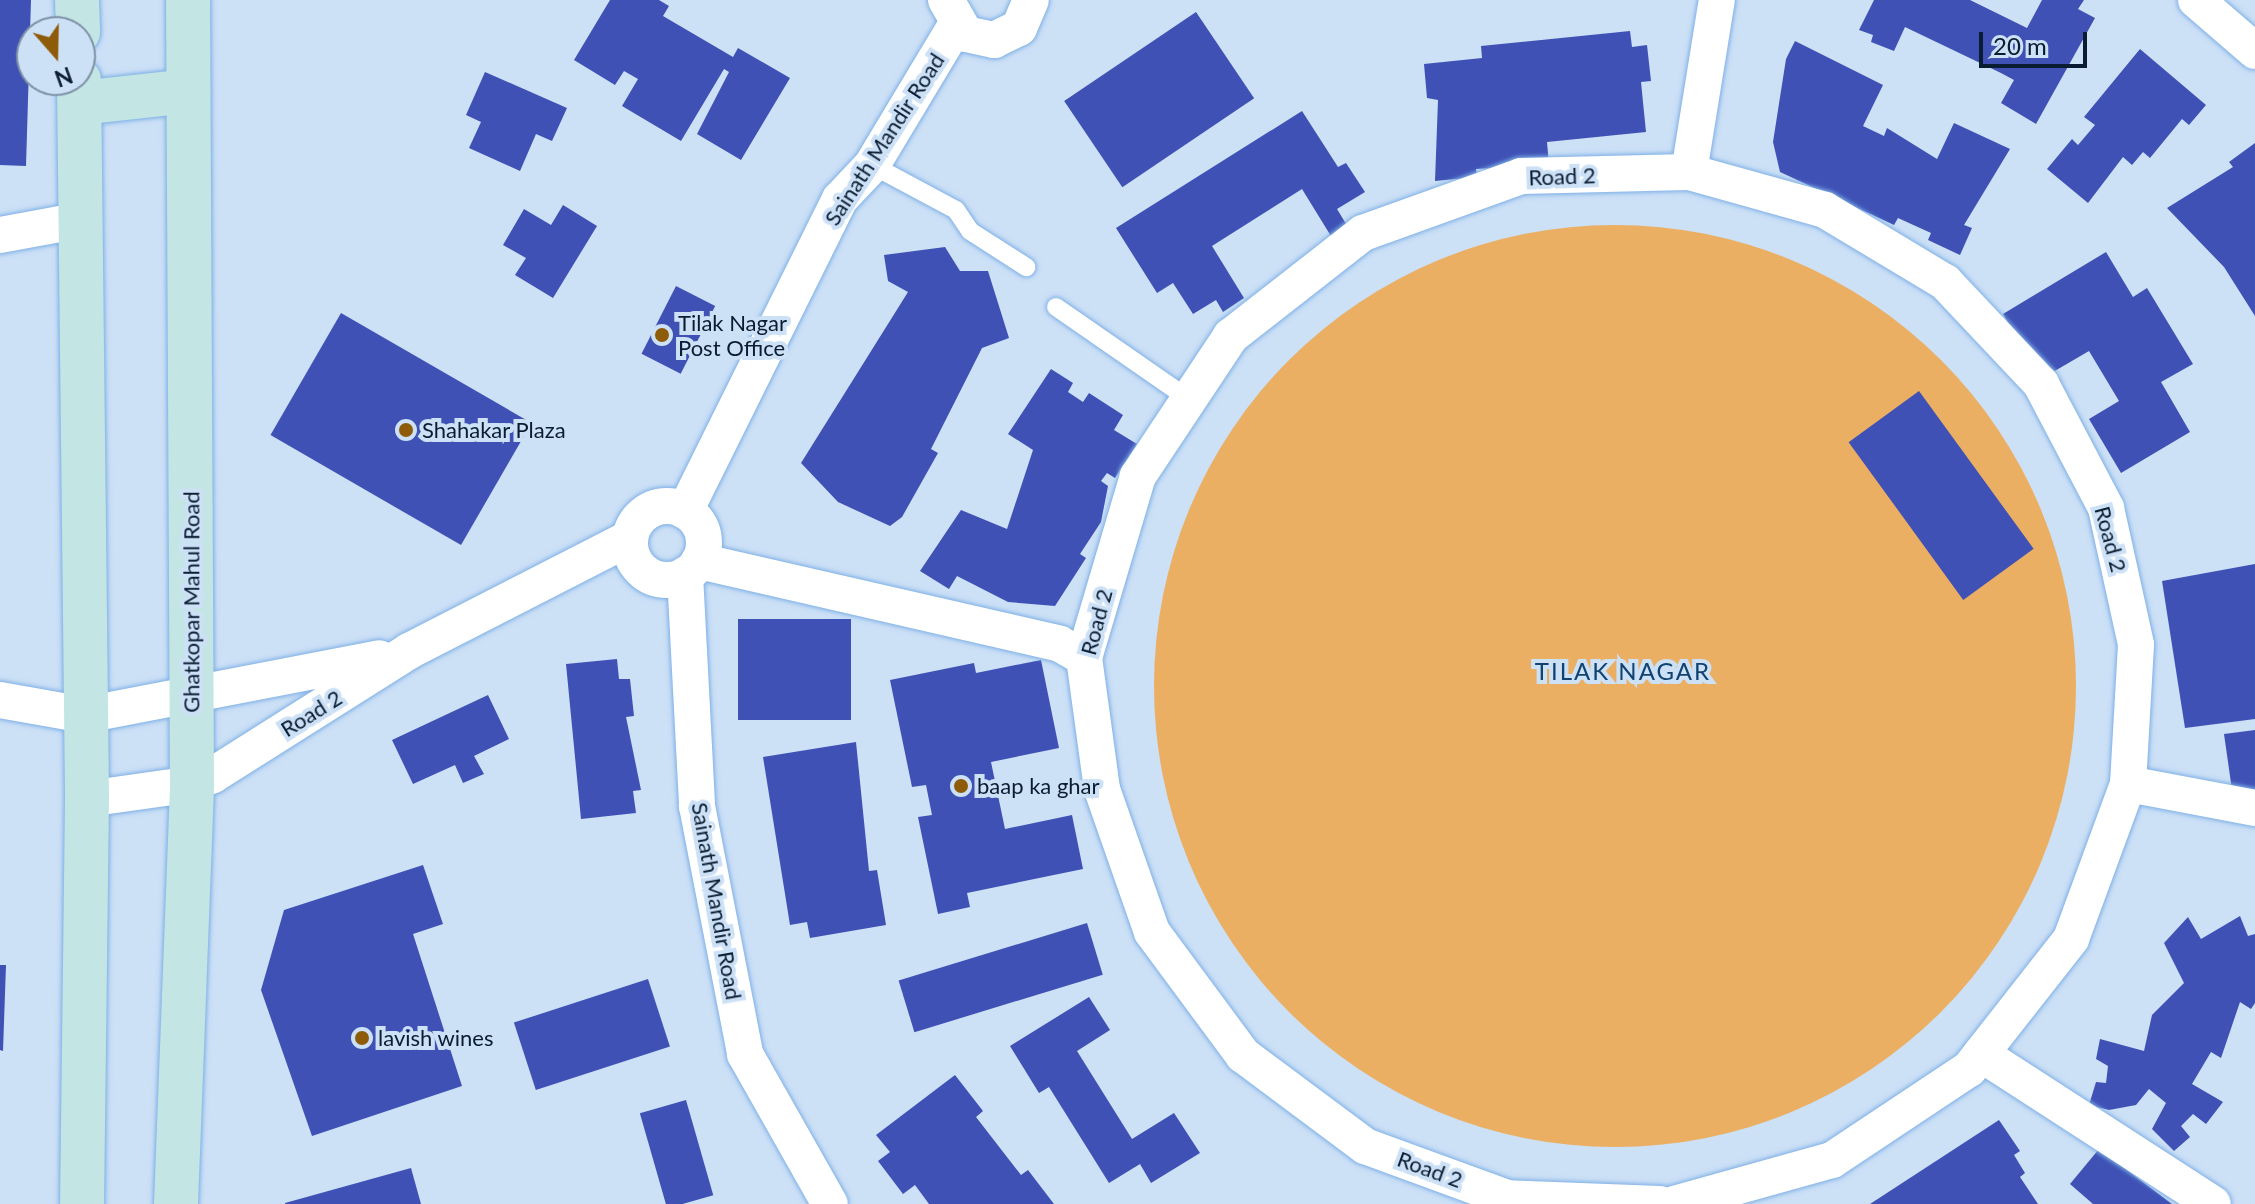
<!DOCTYPE html>
<style>
body{margin:0}
#map{position:relative;width:2255px;height:1204px;overflow:hidden;background:#cce0f6;font-family:Lato,sans-serif}
div>[style]{position:absolute}
.green>*{inset:0;background:#ebaf63}
.round{border-radius:50%}
.building>*{inset:0;background:#3f51b5;transform-origin:0 0}
.roads{filter:drop-shadow(0 0 2px #7fb0e6) drop-shadow(0 0 2px #7fb0e6)}
.lane>*{height:18px;margin:-9px;padding:0 9px;transform-origin:9px;border-radius:9px;background:#fff}
.street>*{height:36px;margin:-18px;padding:0 18px;transform-origin:18px;border-radius:18px;background:#fff}
.street>.ring{margin:-18px;padding:0;box-sizing:content-box;background:none;border:36px solid #fff;border-radius:50%}
.secondary>*{height:44px;margin:-22px;padding:0 22px;transform-origin:22px;border-radius:22px;background:#c3e5e4}
.dots>*{width:22px;height:22px;translate:-50% -50%;box-sizing:border-box;border:4px solid #cce0f6;border-radius:50%}
span{translate:-50% -50%;white-space:nowrap;text-align:center;line-height:1.15;-webkit-text-stroke:8px #cce0f6;paint-order:stroke}
.street-label{font-size:22px;color:#091c31}
.poi-label{font-size:22px;color:#091c31}
.left{translate:0 -50%;text-align:left}
.neighbourhood-label{font-size:24px;color:#114270;letter-spacing:2px}
.north{position:absolute;left:16px;top:16px;width:80px;height:80px;box-sizing:border-box;background:#cce0f6;border:2px solid #7e92a7;border-radius:50%;rotate:160deg;font-size:22px;font-weight:700;line-height:32px;text-align:center;color:#091c31}
.north::after{content:'';display:block;margin:auto;width:28px;height:36px;background:#8e5c09;clip-path:polygon(50% 0,100% 100%,50% 72%,0 100%)}
.scale{position:absolute;left:1979px;top:32px;width:108px;height:36px;box-sizing:border-box;border:4px solid #091c31;border-top:0;padding-left:10px;font-size:24px;line-height:28px;white-space:nowrap;color:#091c31;-webkit-text-stroke:6px #cce0f6;paint-order:stroke}
</style>
<div id="map">
<div class="green">
<div class="round" style="left:1154px;top:225px;width:922px;height:922px"></div>
</div>
<div class="building">
<div style="clip-path:polygon(0 0,31px 0,26px 166px,0 165px)"></div>
<div style="clip-path:polygon(610px 0,659px 0,669px 6px,663px 16px,733px 57px,738px 48px,790px 78px,741px 160px,697px 134px,729px 72px,724px 69px,681px 141px,622px 106px,638px 79px,624px 71px,615px 85px,574px 60px)"></div>
<div style="clip-path:polygon(1874px 0,1970px 0,2027px 28px,2042px 0,2084px 0,2078px 9px,2095px 18px,2036px 124px,2001px 103px,2014px 80px,2001px 73px,1905px 27px,1894px 51px,1871px 42px,1873px 35px,1859px 30px)"></div>
<div style="left:1196px;top:12px;width:104px;height:159px;rotate:56deg"></div>
<div style="clip-path:polygon(1630px 31px,1632px 47px,1647px 45px,1651px 81px,1641px 82px,1646px 132px,1547px 142px,1549px 165px,1476px 169px,1477px 177px,1435px 181px,1438px 100px,1427px 98px,1424px 64px,1482px 58px,1481px 46px)"></div>
<div style="clip-path:polygon(1795px 41px,1883px 85px,1863px 126px,1884px 136px,1887px 128px,1937px 159px,1954px 123px,2010px 149px,1964px 225px,1972px 228px,1960px 255px,1928px 240px,1931px 233px,1898px 218px,1894px 225px,1780px 172px,1773px 142px,1786px 59px)"></div>
<div style="clip-path:polygon(2140px 49px,2206px 105px,2189px 125px,2182px 119px,2150px 158px,2143px 152px,2132px 165px,2123px 157px,2088px 203px,2047px 169px,2072px 139px,2078px 145px,2095px 125px,2084px 117px)"></div>
<div style="clip-path:polygon(485px 72px,567px 108px,552px 141px,536px 134px,520px 171px,469px 148px,481px 122px,466px 115px)"></div>
<div style="clip-path:polygon(1302px 111px,1338px 167px,1346px 163px,1365px 192px,1337px 209px,1351px 232px,1334px 241px,1302px 189px,1212px 246px,1244px 298px,1223px 312px,1216px 300px,1193px 314px,1173px 283px,1157px 293px,1116px 228px)"></div>
<div style="clip-path:polygon(2255px 143px,2255px 316px,2224px 267px,2167px 208px,2233px 167px,2229px 162px)"></div>
<div style="clip-path:polygon(563px 205px,597px 226px,553px 298px,515px 275px,526px 258px,503px 245px,524px 209px,551px 225px)"></div>
<div style="clip-path:polygon(945px 247px,960px 271px,988px 271px,1009px 338px,982px 348px,931px 449px,938px 453px,902px 517px,890px 526px,838px 502px,801px 463px,908px 292px,888px 281px,884px 255px)"></div>
<div style="clip-path:polygon(2106px 252px,2133px 297px,2147px 288px,2193px 364px,2161px 382px,2190px 432px,2121px 473px,2089px 419px,2119px 401px,2089px 351px,2041px 379px,2003px 314px)"></div>
<div style="left:676px;top:286px;width:44px;height:76px;rotate:27deg"></div>
<div style="left:341px;top:313px;width:220px;height:141px;rotate:30deg"></div>
<div style="clip-path:polygon(1051px 369px,1073px 383px,1068px 392px,1083px 402px,1089px 393px,1123px 415px,1114px 430px,1137px 444px,1115px 478px,1107px 473px,1101px 481px,1108px 486px,1101px 522px,1080px 554px,1086px 558px,1055px 606px,1008px 602px,957px 576px,949px 589px,920px 571px,961px 510px,1007px 529px,1033px 450px,1008px 434px)"></div>
<div style="left:1919px;top:391px;width:195px;height:87px;rotate:54deg"></div>
<div style="clip-path:polygon(2255px 564px,2255px 719px,2185px 728px,2162px 581px)"></div>
<div style="left:738px;top:619px;width:113px;height:101px"></div>
<div style="clip-path:polygon(617px 659px,619px 679px,630px 679px,634px 716px,626px 717px,641px 790px,633px 791px,636px 813px,581px 819px,566px 664px)"></div>
<div style="clip-path:polygon(1041px 660px,1059px 748px,991px 762px,1005px 829px,1072px 815px,1083px 869px,967px 893px,970px 907px,938px 914px,918px 817px,932px 815px,926px 785px,912px 787px,890px 680px,974px 663px,976px 673px)"></div>
<div style="clip-path:polygon(488px 695px,509px 739px,474px 756px,484px 774px,463px 783px,455px 765px,413px 784px,392px 740px)"></div>
<div style="clip-path:polygon(2255px 730px,2255px 794px,2233px 797px,2224px 734px)"></div>
<div style="clip-path:polygon(856px 742px,869px 871px,877px 870px,886px 925px,810px 938px,807px 922px,790px 925px,763px 757px)"></div>
<div style="clip-path:polygon(423px 865px,443px 924px,413px 934px,462px 1086px,312px 1136px,261px 990px,284px 910px)"></div>
<div style="clip-path:polygon(2240px 916px,2248px 936px,2255px 934px,2255px 1003px,2251px 1009px,2240px 1002px,2221px 1058px,2211px 1052px,2192px 1084px,2223px 1102px,2206px 1124px,2193px 1114px,2181px 1126px,2190px 1137px,2174px 1151px,2152px 1129px,2166px 1103px,2149px 1089px,2136px 1105px,2109px 1110px,2089px 1105px,2096px 1082px,2106px 1083px,2108px 1066px,2096px 1059px,2100px 1039px,2144px 1051px,2152px 1015px,2184px 983px,2164px 943px,2188px 917px,2201px 939px)"></div>
<div style="left:1087px;top:923px;width:54px;height:197px;rotate:73deg"></div>
<div style="clip-path:polygon(0 965px,6px 965px,3px 1051px,0 1050px)"></div>
<div style="left:648px;top:979px;width:71px;height:141px;rotate:72deg"></div>
<div style="clip-path:polygon(1089px 997px,1110px 1030px,1077px 1051px,1132px 1139px,1174px 1113px,1200px 1153px,1151px 1183px,1140px 1164px,1109px 1183px,1049px 1087px,1039px 1093px,1010px 1046px)"></div>
<div style="clip-path:polygon(955px 1075px,983px 1111px,976px 1117px,1021px 1175px,1028px 1170px,1054px 1204px,929px 1204px,915px 1185px,903px 1194px,878px 1161px,890px 1152px,876px 1135px)"></div>
<div style="left:686px;top:1100px;width:99px;height:48px;rotate:74deg"></div>
<div style="clip-path:polygon(1999px 1120px,2020px 1151px,2014px 1155px,2025px 1173px,2020px 1177px,2038px 1204px,1870px 1204px)"></div>
<div style="clip-path:polygon(2099px 1149px,2172px 1204px,2093px 1204px,2070px 1184px)"></div>
<div style="clip-path:polygon(411px 1168px,421px 1204px,285px 1204px,285px 1203px)"></div>
</div>
<div class="roads">
<div class="lane">
<div style="left:872px;top:165px;width:95px;rotate:28.2deg"></div>
<div style="left:956px;top:210px;width:25px;rotate:56deg"></div>
<div style="left:970px;top:231px;width:67px;rotate:32.7deg"></div>
<div style="left:1056px;top:307px;width:158px;rotate:34.7deg"></div>
</div>
<div class="street">
<div style="left:946px;top:0;width:39px;rotate:60deg"></div>
<div style="left:966px;top:34px;width:29px;rotate:12deg"></div>
<div style="left:994px;top:40px;width:28px;rotate:-26deg"></div>
<div style="left:1019px;top:28px;width:30px;rotate:-67deg"></div>
<div style="left:2196px;top:0;width:78px;rotate:40.8deg"></div>
<div style="left:1689px;top:172px;width:174px;rotate:-80.8deg"></div>
<div style="left:0;top:235px;width:83px;rotate:-10.4deg"></div>
<div class="ring" style="left:630px;top:506px;width:38px;height:38px"></div>
<div style="left:685px;top:511px;width:348px;rotate:-63.6deg"></div>
<div style="left:840px;top:199px;width:47px;rotate:-46.7deg"></div>
<div style="left:872px;top:165px;width:163px;rotate:-59deg"></div>
<div style="left:699px;top:561px;width:370px;rotate:12.9deg"></div>
<div style="left:1060px;top:644px;width:28px;rotate:30deg"></div>
<div style="left:685px;top:575px;width:231px;rotate:87deg"></div>
<div style="left:697px;top:806px;width:253px;rotate:79deg"></div>
<div style="left:745px;top:1054px;width:172px;rotate:60.5deg"></div>
<div style="left:0;top:700px;width:86px;rotate:10deg"></div>
<div style="left:85px;top:715px;width:300px;rotate:-10.9deg"></div>
<div style="left:2128px;top:784px;width:129px;rotate:10.7deg"></div>
<div style="left:87px;top:799px;width:106px;rotate:-8.1deg"></div>
<div style="left:192px;top:784px;width:23px;rotate:-23deg"></div>
<div style="left:213px;top:775px;width:232px;rotate:-32.3deg"></div>
<div style="left:409px;top:651px;width:248px;rotate:-27.1deg"></div>
<div style="left:1981px;top:1054px;width:276px;rotate:32.9deg"></div>
<div style="left:1660px;top:1204px;width:153px;rotate:-177.8deg"></div>
<div style="left:1507px;top:1198px;width:151px;rotate:-159.9deg"></div>
<div style="left:1365px;top:1146px;width:152px;rotate:-143.3deg"></div>
<div style="left:1243px;top:1055px;width:153px;rotate:-126.5deg"></div>
<div style="left:1152px;top:932px;width:151px;rotate:-109.3deg"></div>
<div style="left:1102px;top:789px;width:132px;rotate:-97.8deg"></div>
<div style="left:1084px;top:658px;width:190px;rotate:-73.5deg"></div>
<div style="left:1138px;top:476px;width:168px;rotate:-56.4deg"></div>
<div style="left:1231px;top:336px;width:167px;rotate:-38deg"></div>
<div style="left:1363px;top:233px;width:168px;rotate:-19.8deg"></div>
<div style="left:1521px;top:176px;width:168px;rotate:-1.4deg"></div>
<div style="left:1689px;top:172px;width:141px;rotate:15.6deg"></div>
<div style="left:1825px;top:210px;width:140px;rotate:31deg"></div>
<div style="left:1945px;top:282px;width:140px;rotate:46.7deg"></div>
<div style="left:2041px;top:384px;width:140px;rotate:62.3deg"></div>
<div style="left:2106px;top:508px;width:140px;rotate:77.6deg"></div>
<div style="left:2136px;top:645px;width:139px;rotate:93.3deg"></div>
<div style="left:2128px;top:784px;width:165px;rotate:110.2deg"></div>
<div style="left:2071px;top:939px;width:165px;rotate:128.1deg"></div>
<div style="left:1969px;top:1069px;width:164px;rotate:146.4deg"></div>
<div style="left:1832px;top:1160px;width:164px;rotate:164.4deg"></div>
</div>
<div class="secondary">
<div style="left:77px;top:0;width:32px;rotate:88deg"></div>
<div style="left:79px;top:80px;width:719px;rotate:89.36deg"></div>
<div style="left:87px;top:799px;width:405px;rotate:90.7deg"></div>
<div style="left:80px;top:103px;width:109px;rotate:-6.3deg"></div>
<div style="left:176px;top:1204px;width:420px;rotate:-87.8deg"></div>
<div style="left:192px;top:784px;width:784px;rotate:-90.29deg"></div>
</div>
</div>
<div class="dots">
<div style="left:662px;top:335px;background:#8e5c09"></div>
<div style="left:406px;top:430px;background:#8e5c09"></div>
<div style="left:961px;top:786px;background:#8e5c09"></div>
<div style="left:362px;top:1038px;background:#8e5c09"></div>
</div>
<div class="street-label">
<span style="left:884px;top:139px;rotate:-57deg">Sainath Mandir Road</span>
<span style="left:1562px;top:176px;rotate:-2deg">Road 2</span>
<span style="left:2111px;top:539px;rotate:75deg">Road 2</span>
<span style="left:191px;top:602px;rotate:-90deg">Ghatkopar Mahul Road</span>
<span style="left:1096px;top:622px;rotate:-75deg">Road 2</span>
<span style="left:311px;top:713px;rotate:-32deg">Road 2</span>
<span style="left:717px;top:901px;rotate:80deg">Sainath Mandir Road</span>
<span style="left:1430px;top:1169px;rotate:20deg">Road 2</span>
</div>
<div class="poi-label">
<span class="left" style="left:678px;top:335px">Tilak Nagar<br>Post Office</span>
<span class="left" style="left:422px;top:430px">Shahakar Plaza</span>
<span class="left" style="left:977px;top:786px">baap ka ghar</span>
<span class="left" style="left:378px;top:1038px">lavish wines</span>
</div>
<div class="neighbourhood-label">
<span style="left:1623px;top:671px">TILAK NAGAR</span>
</div>
<div class="north">N</div>
<div class="scale">20 m</div>
</div>
